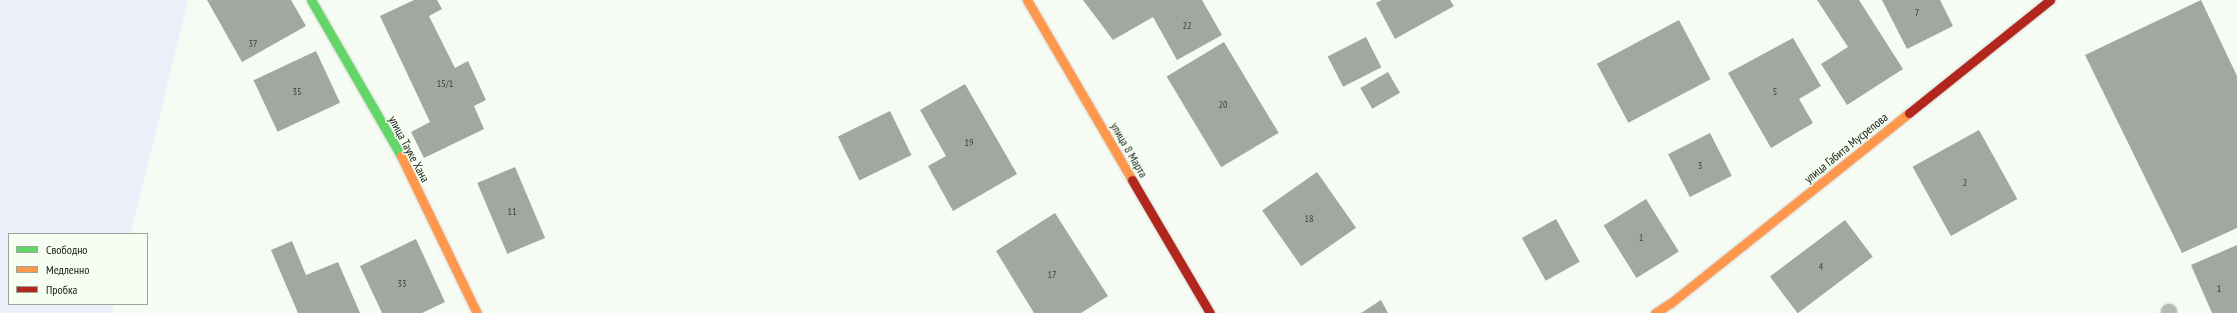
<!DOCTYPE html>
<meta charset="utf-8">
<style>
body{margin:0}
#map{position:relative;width:2237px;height:313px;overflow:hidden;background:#f6fbf4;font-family:"PT Sans Narrow",sans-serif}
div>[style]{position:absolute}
.green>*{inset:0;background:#eceffa}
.building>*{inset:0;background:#a2a8a0;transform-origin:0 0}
.roads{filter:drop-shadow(0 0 1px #d3d7d1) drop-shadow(0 0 1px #d3d7d1)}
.lane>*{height:16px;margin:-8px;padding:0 8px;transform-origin:8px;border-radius:8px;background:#b6bcb3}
.fast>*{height:9px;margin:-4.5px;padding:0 4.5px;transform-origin:4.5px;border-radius:4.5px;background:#63d668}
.slow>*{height:9px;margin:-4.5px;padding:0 4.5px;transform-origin:4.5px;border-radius:4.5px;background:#ff974d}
.jam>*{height:9px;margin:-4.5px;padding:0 4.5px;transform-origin:4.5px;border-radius:4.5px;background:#b3261e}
span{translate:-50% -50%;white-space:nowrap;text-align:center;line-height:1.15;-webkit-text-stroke:3px #f5fef1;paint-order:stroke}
.number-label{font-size:10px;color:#384036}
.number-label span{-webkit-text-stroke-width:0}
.street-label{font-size:12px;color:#151d12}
.legend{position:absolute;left:8px;top:233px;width:140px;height:72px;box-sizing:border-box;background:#f5fef1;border:1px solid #9ba498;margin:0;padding:5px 7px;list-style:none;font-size:12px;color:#151d12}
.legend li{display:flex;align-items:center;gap:8px;height:20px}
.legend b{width:20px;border:1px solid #9ba498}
</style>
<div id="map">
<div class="green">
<div style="clip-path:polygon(0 0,188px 0,131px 234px,9px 234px,9px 304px,114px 304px,112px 313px,0 313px)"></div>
</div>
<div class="building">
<div style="clip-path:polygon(207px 0,291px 0,306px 26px,242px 62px)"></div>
<div style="clip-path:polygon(414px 0,437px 0,442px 9px,429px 16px,455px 68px,468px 61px,486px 100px,474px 106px,484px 129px,424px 158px,411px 132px,430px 122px,380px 16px)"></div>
<div style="clip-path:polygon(1083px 0,1202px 0,1222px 35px,1177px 60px,1153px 17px,1113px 40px)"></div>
<div style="clip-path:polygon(1382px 0,1450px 0,1454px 6px,1395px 39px,1376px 3px)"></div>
<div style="clip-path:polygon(1817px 0,1859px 0,1903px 69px,1847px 105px,1821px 64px,1848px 47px)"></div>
<div style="clip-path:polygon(1882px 0,1940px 0,1953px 26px,1907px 49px)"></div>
<div style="clip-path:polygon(2201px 0,2237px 76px,2237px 228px,2182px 253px,2085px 55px)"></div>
<div style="left:1679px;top:20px;width:67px;height:93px;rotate:62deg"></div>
<div style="left:1366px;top:37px;width:34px;height:43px;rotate:63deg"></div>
<div style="clip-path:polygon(1793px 38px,1821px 86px,1799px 99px,1813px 123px,1771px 148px,1728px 73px)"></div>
<div style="left:1224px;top:42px;width:106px;height:67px;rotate:59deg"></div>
<div style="left:316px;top:51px;width:57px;height:69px;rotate:65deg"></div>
<div style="left:1388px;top:72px;width:24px;height:32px;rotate:60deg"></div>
<div style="clip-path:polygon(965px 84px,1017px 174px,953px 211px,928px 166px,946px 156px,920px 110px)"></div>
<div style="left:890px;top:111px;width:49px;height:58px;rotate:64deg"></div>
<div style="left:1979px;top:130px;width:79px;height:76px;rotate:61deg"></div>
<div style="left:1710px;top:133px;width:48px;height:47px;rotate:63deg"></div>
<div style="left:515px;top:167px;width:77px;height:41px;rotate:67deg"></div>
<div style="left:1317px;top:172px;width:68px;height:67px;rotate:55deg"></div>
<div style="left:1646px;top:199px;width:62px;height:50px;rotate:58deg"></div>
<div style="clip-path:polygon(1055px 213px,1108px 296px,1081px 313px,1034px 313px,996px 251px)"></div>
<div style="left:1556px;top:219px;width:49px;height:39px;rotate:61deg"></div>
<div style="left:1845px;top:220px;width:46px;height:94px;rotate:53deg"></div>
<div style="clip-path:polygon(416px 239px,445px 302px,422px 313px,382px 313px,360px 266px)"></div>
<div style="clip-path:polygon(292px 241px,306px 275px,338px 262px,360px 313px,298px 313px,271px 250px)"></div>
<div style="clip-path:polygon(2237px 245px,2237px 313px,2212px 313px,2191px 265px)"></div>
<div style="clip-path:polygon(1381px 300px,1388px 313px,1361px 313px)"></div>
</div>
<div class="roads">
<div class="lane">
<div style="left:2169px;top:312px;width:1px;rotate:90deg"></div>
</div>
<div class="fast">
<div style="left:311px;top:0;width:180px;rotate:60deg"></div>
</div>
<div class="slow">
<div style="left:1027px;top:0;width:208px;rotate:59.7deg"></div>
<div style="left:401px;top:156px;width:174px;rotate:64.2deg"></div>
<div style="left:1655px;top:313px;width:20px;rotate:-33deg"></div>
<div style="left:1672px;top:302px;width:303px;rotate:-38.6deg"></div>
</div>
<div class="jam">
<div style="left:1909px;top:113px;width:181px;rotate:-38.7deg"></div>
<div style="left:1132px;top:180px;width:154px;rotate:59.6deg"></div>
</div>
</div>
<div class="number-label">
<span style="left:1917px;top:13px">7</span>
<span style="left:1187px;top:26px">22</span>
<span style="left:253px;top:44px">37</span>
<span style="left:445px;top:84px">15/1</span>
<span style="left:297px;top:92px">35</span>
<span style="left:1775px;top:92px">5</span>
<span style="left:1223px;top:105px">20</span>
<span style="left:969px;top:143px">19</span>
<span style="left:1700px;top:166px">3</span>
<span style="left:1965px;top:183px">2</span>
<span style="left:512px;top:212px">11</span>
<span style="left:1309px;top:219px">18</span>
<span style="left:1641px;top:238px">1</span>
<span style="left:1821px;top:267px">4</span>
<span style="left:1052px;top:275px">17</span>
<span style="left:402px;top:284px">33</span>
<span style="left:2219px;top:289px">1</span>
</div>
<div class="street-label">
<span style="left:1846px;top:148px;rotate:-39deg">улица Габита Мусрепова</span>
<span style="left:409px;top:149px;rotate:62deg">улица Тауке Хана</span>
<span style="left:1129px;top:150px;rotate:60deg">улица 8 Марта</span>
</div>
<ul class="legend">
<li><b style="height:5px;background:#63d668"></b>Свободно</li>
<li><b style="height:5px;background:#ff974d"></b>Медленно</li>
<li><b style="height:5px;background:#b3261e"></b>Пробка</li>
</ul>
</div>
